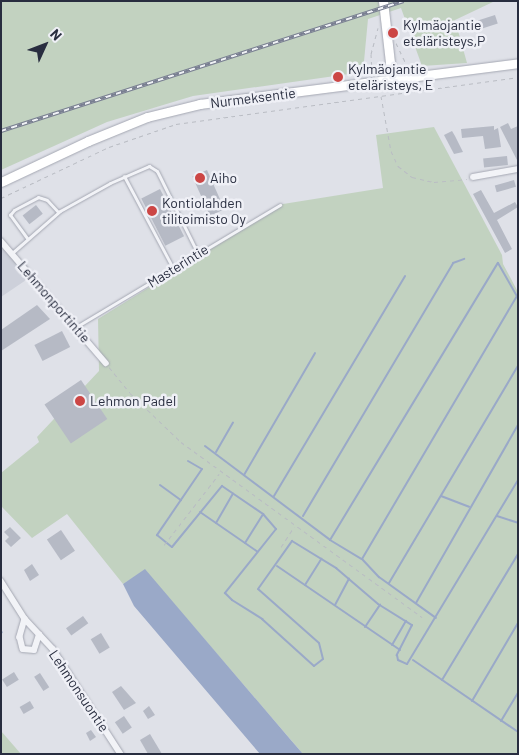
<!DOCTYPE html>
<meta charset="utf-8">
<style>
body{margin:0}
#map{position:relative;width:519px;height:755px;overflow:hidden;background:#dfe1e8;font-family:Barlow,sans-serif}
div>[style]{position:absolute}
.built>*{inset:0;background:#cdd0da}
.green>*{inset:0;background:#c2d2c0}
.water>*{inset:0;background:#9aa9c8}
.stream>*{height:2px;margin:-1px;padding:0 1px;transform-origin:1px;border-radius:1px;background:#9aa9c8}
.building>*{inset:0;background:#b6bac5;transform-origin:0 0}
.path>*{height:1px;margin-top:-0.5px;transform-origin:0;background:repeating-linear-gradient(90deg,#b9bcc3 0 4px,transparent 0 8px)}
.roads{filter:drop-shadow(0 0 1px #a4a7b2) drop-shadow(0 0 1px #a4a7b2)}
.lane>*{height:3px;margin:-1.5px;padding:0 1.5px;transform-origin:1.5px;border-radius:1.5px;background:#f2f3f7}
.street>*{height:5.5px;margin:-2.75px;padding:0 2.75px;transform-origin:2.75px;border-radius:2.75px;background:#f2f3f7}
.secondary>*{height:9px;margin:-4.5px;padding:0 4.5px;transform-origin:4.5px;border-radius:4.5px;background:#fff}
.rail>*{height:4px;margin-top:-2px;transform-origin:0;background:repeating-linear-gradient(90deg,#eff0f6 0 5.5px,#797e92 0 11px);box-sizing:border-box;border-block:1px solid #797e92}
.dots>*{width:14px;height:14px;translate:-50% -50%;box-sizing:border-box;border:2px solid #eff0f6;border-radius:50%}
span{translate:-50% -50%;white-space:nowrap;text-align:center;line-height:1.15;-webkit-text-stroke:5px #eff0f6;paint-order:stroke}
.poi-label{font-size:14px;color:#282d3f}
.left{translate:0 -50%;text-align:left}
.street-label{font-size:14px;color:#282d3f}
.frame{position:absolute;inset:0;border:2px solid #282d3f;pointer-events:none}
.north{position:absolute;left:20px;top:20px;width:50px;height:50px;-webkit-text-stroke:4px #eff0f6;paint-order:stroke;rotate:47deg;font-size:14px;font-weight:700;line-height:20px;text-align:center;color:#282d3f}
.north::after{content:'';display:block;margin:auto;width:18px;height:22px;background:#282d3f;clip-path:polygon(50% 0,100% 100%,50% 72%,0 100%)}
</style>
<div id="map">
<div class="built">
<div style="clip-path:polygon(1px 245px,29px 278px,1px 297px)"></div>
</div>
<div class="green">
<div style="clip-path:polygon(1px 1px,495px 1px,455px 20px,467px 63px,422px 66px,401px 8px,368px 19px,363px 72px,193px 96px,107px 122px,1px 170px)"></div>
<div style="clip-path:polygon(434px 127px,502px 255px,503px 264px,518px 292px,518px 754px,303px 754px,145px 570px,123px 584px,67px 514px,32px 538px,2px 507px,1px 473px,39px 442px,37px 437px,99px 371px,98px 319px,283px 204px,383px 188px,376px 135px)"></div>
<div style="clip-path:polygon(1px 731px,21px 754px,1px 754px)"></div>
</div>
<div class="water">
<div style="clip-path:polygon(145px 569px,290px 739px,303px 754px,260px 754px,134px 606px,123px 584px)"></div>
</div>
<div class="stream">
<div style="left:205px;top:446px;width:156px;rotate:36.9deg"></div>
<div style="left:330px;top:540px;width:37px;rotate:31deg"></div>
<div style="left:362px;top:559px;width:25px;rotate:47deg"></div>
<div style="left:379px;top:577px;width:70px;rotate:35.7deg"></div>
<div style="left:216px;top:452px;width:34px;rotate:-60deg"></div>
<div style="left:188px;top:461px;width:16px;rotate:30deg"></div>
<div style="left:202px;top:469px;width:80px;rotate:124.3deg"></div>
<div style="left:157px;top:535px;width:19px;rotate:39deg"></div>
<div style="left:172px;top:547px;width:79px;rotate:-50.7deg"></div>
<div style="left:222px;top:486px;width:50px;rotate:34.3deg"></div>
<div style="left:263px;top:514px;width:20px;rotate:49deg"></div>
<div style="left:276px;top:529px;width:82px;rotate:128.6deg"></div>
<div style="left:225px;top:593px;width:10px;rotate:45deg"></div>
<div style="left:232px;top:600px;width:36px;rotate:32deg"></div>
<div style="left:262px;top:619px;width:70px;rotate:42.1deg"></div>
<div style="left:314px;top:666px;width:11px;rotate:-38deg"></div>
<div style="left:323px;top:659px;width:16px;rotate:-104deg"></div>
<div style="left:319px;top:643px;width:81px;rotate:-138.5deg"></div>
<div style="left:258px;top:589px;width:59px;rotate:-54.7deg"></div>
<div style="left:292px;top:541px;width:52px;rotate:31.5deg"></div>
<div style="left:336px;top:568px;width:55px;rotate:40.6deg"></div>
<div style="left:378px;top:604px;width:40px;rotate:32deg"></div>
<div style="left:412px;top:625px;width:34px;rotate:117deg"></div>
<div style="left:397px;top:655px;width:5px;rotate:79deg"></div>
<div style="left:398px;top:660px;width:10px;rotate:24deg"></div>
<div style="left:407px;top:664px;width:215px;rotate:-58.9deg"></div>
<div style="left:244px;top:475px;width:141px;rotate:-59.8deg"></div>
<div style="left:160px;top:485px;width:26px;rotate:36deg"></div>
<div style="left:274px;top:496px;width:256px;rotate:-59.2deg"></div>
<div style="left:441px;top:496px;width:30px;rotate:21deg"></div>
<div style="left:200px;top:512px;width:70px;rotate:34.6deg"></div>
<div style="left:303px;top:516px;width:294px;rotate:-59.3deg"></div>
<div style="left:453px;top:263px;width:12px;rotate:-20deg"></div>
<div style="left:497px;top:516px;width:22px;rotate:18deg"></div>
<div style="left:216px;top:523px;width:34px;rotate:-60deg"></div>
<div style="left:330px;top:540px;width:324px;rotate:-58.8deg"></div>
<div style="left:498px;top:263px;width:40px;rotate:60.3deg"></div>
<div style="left:245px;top:543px;width:34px;rotate:-58deg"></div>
<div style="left:362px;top:559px;width:305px;rotate:-59.5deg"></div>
<div style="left:277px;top:566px;width:149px;rotate:34.3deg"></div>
<div style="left:389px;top:583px;width:252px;rotate:-59.3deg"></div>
<div style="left:305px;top:585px;width:31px;rotate:-58deg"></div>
<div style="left:416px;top:603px;width:205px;rotate:-60.2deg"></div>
<div style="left:335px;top:605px;width:30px;rotate:-62deg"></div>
<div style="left:365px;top:627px;width:27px;rotate:-56deg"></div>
<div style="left:1px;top:633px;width:1px;rotate:-45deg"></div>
<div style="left:392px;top:645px;width:28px;rotate:-60deg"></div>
<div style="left:413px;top:660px;width:127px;rotate:34.4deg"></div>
<div style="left:442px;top:680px;width:147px;rotate:-58.9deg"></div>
<div style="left:472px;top:701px;width:91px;rotate:-59.5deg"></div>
<div style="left:501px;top:721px;width:33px;rotate:-59deg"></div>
</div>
<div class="building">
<div style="left:495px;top:15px;width:9px;height:18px;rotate:72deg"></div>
<div style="clip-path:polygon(508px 123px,511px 129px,518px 126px,518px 162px,500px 127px)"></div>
<div style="clip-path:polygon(494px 126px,494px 130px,498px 128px,501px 147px,485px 149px,483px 136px,462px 138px,461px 129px)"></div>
<div style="clip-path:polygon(452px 131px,455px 136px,463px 152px,454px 154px,444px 135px)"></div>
<div style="left:507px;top:156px;width:9px;height:24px;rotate:84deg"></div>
<div style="left:207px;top:170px;width:43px;height:16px;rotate:66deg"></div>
<div style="left:514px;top:180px;width:7px;height:20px;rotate:74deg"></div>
<div style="left:160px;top:189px;width:53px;height:21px;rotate:63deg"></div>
<div style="clip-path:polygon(481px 190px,494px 213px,515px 202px,518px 207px,497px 220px,512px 249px,505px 253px,473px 194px)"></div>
<div style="left:36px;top:205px;width:11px;height:17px;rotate:52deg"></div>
<div style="clip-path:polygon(37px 305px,50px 319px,1px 351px,1px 330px)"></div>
<div style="left:62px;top:331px;width:18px;height:31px;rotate:63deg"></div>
<div style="left:81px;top:380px;width:47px;height:44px;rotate:56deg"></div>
<div style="clip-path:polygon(10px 527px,21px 538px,11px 547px,5px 541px,9px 537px,4px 532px)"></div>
<div style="left:61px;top:530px;width:25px;height:17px;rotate:56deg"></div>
<div style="clip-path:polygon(32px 564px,39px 575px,30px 581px,24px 570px)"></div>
<div style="left:83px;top:616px;width:9px;height:21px;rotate:54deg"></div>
<div style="left:101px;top:633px;width:17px;height:12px;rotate:59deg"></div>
<div style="left:14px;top:672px;width:9px;height:14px;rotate:58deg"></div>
<div style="left:40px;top:673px;width:17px;height:7px;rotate:57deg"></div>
<div style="clip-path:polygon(121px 686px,136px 703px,124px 710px,112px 692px)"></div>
<div style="left:30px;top:701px;width:8px;height:12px;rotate:60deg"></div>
<div style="clip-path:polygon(149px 706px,155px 715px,148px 719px,143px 711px)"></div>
<div style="left:124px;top:716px;width:14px;height:11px;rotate:56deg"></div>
<div style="clip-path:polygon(91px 730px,96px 737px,90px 741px,86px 733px)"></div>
<div style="clip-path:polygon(150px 734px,162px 754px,148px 754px,140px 740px)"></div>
</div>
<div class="path">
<div style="left:396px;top:43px;width:28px;rotate:64deg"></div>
<div style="left:372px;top:73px;width:19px;rotate:-93deg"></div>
<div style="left:371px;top:54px;width:27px;rotate:-75deg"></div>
<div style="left:381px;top:96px;width:56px;rotate:79.7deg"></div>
<div style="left:391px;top:151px;width:17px;rotate:65deg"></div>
<div style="left:398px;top:166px;width:18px;rotate:38deg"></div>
<div style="left:412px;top:177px;width:23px;rotate:13deg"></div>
<div style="left:434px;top:182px;width:33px;rotate:-5deg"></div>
<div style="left:1px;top:198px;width:119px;rotate:-25.3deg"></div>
<div style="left:109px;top:147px;width:71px;rotate:-18.9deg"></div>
<div style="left:176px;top:124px;width:345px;rotate:-7.8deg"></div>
<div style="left:109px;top:367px;width:33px;rotate:51deg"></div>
<div style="left:130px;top:393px;width:71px;rotate:43.9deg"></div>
<div style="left:181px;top:442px;width:298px;rotate:36deg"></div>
<div style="left:164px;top:545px;width:90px;rotate:-52.2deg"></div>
<div style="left:281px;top:547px;width:24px;rotate:-57deg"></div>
</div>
<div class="roads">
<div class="lane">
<div style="left:124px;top:176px;width:104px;rotate:62deg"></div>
<div style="left:27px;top:238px;width:29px;rotate:-126deg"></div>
<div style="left:10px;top:215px;width:6px;rotate:-51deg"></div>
<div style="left:14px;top:210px;width:27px;rotate:-28deg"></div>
<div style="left:38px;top:197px;width:9px;rotate:18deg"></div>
<div style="left:47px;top:200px;width:16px;rotate:47deg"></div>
<div style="left:12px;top:253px;width:64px;rotate:-41.2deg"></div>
<div style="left:60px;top:211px;width:57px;rotate:-29.2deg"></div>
<div style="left:110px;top:183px;width:43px;rotate:-23.6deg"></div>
<div style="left:149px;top:166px;width:9px;rotate:32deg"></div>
<div style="left:157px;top:171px;width:90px;rotate:63.7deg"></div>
<div style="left:76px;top:327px;width:238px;rotate:-30.9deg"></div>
</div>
<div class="street">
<div style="left:473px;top:177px;width:46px;rotate:-10.1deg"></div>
<div style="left:1px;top:241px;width:161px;rotate:49.3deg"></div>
<div style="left:1px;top:581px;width:45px;rotate:57.7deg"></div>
<div style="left:25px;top:619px;width:41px;rotate:47deg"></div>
<div style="left:53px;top:649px;width:125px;rotate:57.1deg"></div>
<div style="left:25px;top:619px;width:19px;rotate:106deg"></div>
<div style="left:20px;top:637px;width:12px;rotate:76deg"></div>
<div style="left:23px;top:649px;width:11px;rotate:5deg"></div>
<div style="left:34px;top:650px;width:16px;rotate:-72deg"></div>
</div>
<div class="secondary">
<div style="left:383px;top:1px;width:80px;rotate:83.5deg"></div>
<div style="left:1px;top:182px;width:96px;rotate:-25.2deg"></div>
<div style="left:88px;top:141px;width:64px;rotate:-22.1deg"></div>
<div style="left:147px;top:117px;width:55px;rotate:-13.8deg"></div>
<div style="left:200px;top:104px;width:321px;rotate:-7.3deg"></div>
</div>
</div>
<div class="rail">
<div style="left:1px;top:131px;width:423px;rotate:-17.9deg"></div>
</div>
<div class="dots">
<div style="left:393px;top:33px;background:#cc4645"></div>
<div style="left:338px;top:77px;background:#cc4645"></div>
<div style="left:200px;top:178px;background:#cc4645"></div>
<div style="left:152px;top:211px;background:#cc4645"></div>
<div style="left:80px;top:401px;background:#cc4645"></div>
</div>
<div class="poi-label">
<span class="left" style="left:403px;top:33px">Kylmäojantie<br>eteläristeys,P</span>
<span class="left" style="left:348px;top:77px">Kylmäojantie<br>eteläristeys, E</span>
<span class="left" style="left:210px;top:178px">Aiho</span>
<span class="left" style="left:162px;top:211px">Kontiolahden<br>tilitoimisto Oy</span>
<span class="left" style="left:90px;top:401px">Lehmon Padel</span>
</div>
<div class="street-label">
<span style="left:253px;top:98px;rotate:-7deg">Nurmeksentie</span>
<span style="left:178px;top:266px;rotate:-32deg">Masterintie</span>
<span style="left:54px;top:302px;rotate:49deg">Lehmonportintie</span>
<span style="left:79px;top:691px;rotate:56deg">Lehmonsuontie</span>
</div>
<div class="frame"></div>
<div class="north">N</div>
</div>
